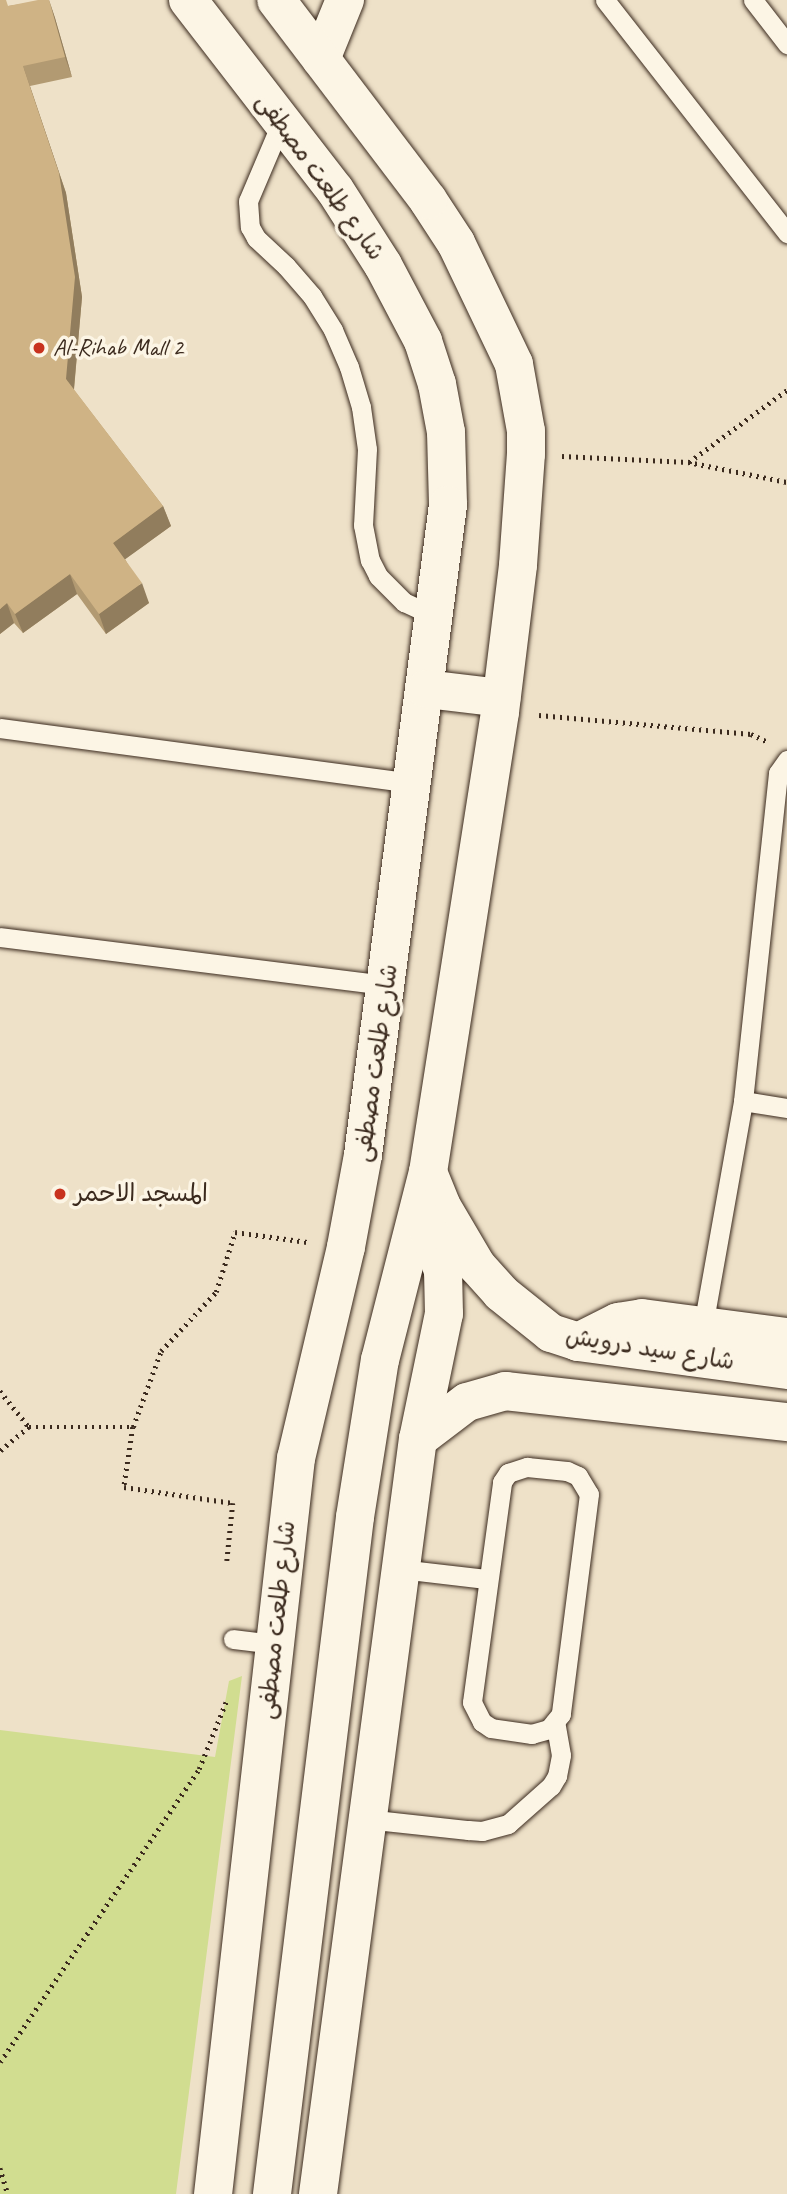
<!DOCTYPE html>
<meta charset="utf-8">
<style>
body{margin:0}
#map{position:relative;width:787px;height:2194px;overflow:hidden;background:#eee1c8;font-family:Caveat,"Playpen Sans Arabic",sans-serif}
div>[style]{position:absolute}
.green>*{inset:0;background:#d1dd90}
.path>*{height:4.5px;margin-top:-2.25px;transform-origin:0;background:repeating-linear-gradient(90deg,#3b2a1e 0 2px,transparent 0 7px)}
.roads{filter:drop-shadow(0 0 2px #3b2a1e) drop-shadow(0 0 2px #3b2a1e)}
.service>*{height:19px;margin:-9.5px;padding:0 9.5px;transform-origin:9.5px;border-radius:9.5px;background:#fcf5e5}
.minor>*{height:38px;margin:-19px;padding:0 19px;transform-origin:19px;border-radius:19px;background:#fcf5e5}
.tertiary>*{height:38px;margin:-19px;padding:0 19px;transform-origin:19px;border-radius:19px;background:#fcf5e5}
.wall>*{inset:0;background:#b29a72}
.shaded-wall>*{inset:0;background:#917d5d}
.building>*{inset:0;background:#cfb385}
.dots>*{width:19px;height:19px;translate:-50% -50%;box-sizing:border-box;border:4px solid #fcf5e5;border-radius:50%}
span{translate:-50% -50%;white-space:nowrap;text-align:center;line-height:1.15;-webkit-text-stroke:7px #fcf5e5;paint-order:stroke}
.street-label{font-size:24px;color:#3b2a1e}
.poi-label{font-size:24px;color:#3b2a1e}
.left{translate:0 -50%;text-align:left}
</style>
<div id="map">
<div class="green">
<div style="clip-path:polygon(242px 1676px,176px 2194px,0 2194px,0 1730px,215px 1757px,229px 1681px)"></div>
</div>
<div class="path">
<div style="left:562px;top:456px;width:126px;rotate:2.7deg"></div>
<div style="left:688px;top:462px;width:101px;rotate:11.4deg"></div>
<div style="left:689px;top:462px;width:122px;rotate:-36.3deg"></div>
<div style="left:539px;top:715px;width:213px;rotate:5.1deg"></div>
<div style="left:751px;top:734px;width:17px;rotate:25deg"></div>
<div style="left:0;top:1391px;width:46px;rotate:51.1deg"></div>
<div style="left:29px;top:1427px;width:38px;rotate:140deg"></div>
<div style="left:29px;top:1427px;width:104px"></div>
<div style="left:133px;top:1427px;width:81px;rotate:-69.8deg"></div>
<div style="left:161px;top:1351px;width:81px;rotate:-47deg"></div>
<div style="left:216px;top:1292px;width:63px;rotate:-72.4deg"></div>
<div style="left:235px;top:1232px;width:73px;rotate:7.9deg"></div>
<div style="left:133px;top:1427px;width:61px;rotate:98.5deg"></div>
<div style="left:124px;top:1487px;width:110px;rotate:8.4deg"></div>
<div style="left:233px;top:1503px;width:58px;rotate:95.9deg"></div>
<div style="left:0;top:2062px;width:354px;rotate:-55.8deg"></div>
<div style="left:199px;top:1769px;width:72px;rotate:-68.1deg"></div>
<div style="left:0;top:2168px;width:27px;rotate:73deg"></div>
</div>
<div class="roads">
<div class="service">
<div style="left:605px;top:0;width:296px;rotate:52deg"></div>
<div style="left:753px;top:0;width:56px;rotate:52.3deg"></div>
<div style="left:282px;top:121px;width:87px;rotate:113deg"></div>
<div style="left:248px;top:201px;width:26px;rotate:86deg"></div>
<div style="left:250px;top:227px;width:13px;rotate:61deg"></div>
<div style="left:256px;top:238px;width:41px;rotate:43deg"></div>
<div style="left:286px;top:266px;width:40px;rotate:49deg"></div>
<div style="left:312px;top:296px;width:40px;rotate:58deg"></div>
<div style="left:333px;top:330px;width:40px;rotate:66.6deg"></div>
<div style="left:349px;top:367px;width:42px;rotate:73.3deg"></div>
<div style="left:361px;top:407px;width:42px;rotate:81.9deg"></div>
<div style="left:367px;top:449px;width:76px;rotate:93deg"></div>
<div style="left:363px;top:525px;width:36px;rotate:79deg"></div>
<div style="left:370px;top:560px;width:18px;rotate:63deg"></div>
<div style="left:378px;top:576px;width:37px;rotate:45deg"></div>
<div style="left:404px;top:602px;width:33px;rotate:25deg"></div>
<div style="left:0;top:728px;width:418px;rotate:7.6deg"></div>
<div style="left:0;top:937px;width:391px;rotate:7.1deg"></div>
<div style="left:743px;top:1101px;width:45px;rotate:9deg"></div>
<div style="left:703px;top:1326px;width:229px;rotate:-79.9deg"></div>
<div style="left:743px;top:1101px;width:330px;rotate:-83.9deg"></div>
<div style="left:778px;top:773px;width:16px;rotate:-55deg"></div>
<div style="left:527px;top:1467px;width:40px;rotate:5.7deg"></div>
<div style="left:567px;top:1471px;width:12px;rotate:24deg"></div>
<div style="left:578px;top:1476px;width:21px;rotate:59deg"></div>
<div style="left:589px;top:1494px;width:222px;rotate:97.3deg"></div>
<div style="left:561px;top:1714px;width:19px;rotate:129deg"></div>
<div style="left:549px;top:1729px;width:18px;rotate:164deg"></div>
<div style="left:532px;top:1734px;width:41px;rotate:-171.7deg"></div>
<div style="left:491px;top:1728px;width:11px;rotate:-146deg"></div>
<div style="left:482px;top:1722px;width:22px;rotate:-117deg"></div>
<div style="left:472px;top:1702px;width:222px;rotate:-82.2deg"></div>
<div style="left:502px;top:1482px;width:11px;rotate:-56deg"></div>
<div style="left:508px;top:1473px;width:20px;rotate:-18deg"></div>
<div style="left:400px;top:1569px;width:88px;rotate:6.6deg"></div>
<div style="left:233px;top:1639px;width:41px;rotate:7deg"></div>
<div style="left:366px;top:1819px;width:103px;rotate:6.2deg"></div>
<div style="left:468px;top:1830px;width:14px;rotate:4deg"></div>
<div style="left:482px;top:1831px;width:27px;rotate:-15deg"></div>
<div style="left:508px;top:1824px;width:57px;rotate:-41.5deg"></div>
<div style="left:551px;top:1786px;width:12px;rotate:-59deg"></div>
<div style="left:557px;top:1776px;width:21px;rotate:-79deg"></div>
<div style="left:561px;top:1755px;width:34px;rotate:-100deg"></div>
</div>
<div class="minor">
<div style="left:321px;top:59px;width:64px;rotate:-67.9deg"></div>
<div style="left:428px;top:1172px;width:35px;rotate:68deg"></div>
<div style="left:441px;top:1205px;width:71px;rotate:59.5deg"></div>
<div style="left:477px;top:1266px;width:36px;rotate:48deg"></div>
<div style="left:501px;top:1293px;width:64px;rotate:38.7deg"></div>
<div style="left:551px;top:1333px;width:28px;rotate:18deg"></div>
<div style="left:578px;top:1342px;width:211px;rotate:7.6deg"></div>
<div style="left:578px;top:1342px;width:45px;rotate:-26.6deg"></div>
<div style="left:618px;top:1322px;width:24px;rotate:-9deg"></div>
<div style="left:642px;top:1318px;width:146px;rotate:7.5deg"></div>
<div style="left:418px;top:1439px;width:61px;rotate:-37.1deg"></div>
<div style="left:467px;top:1402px;width:40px;rotate:-16deg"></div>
<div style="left:505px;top:1391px;width:284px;rotate:6.3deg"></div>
</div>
<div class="tertiary">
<div style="left:188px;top:0;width:240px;rotate:52.3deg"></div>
<div style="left:335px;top:190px;width:89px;rotate:57.4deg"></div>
<div style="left:383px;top:265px;width:86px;rotate:62.2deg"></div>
<div style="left:423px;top:341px;width:45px;rotate:72deg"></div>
<div style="left:437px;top:384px;width:49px;rotate:79.4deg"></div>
<div style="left:446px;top:432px;width:73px;rotate:88.4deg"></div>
<div style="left:448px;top:505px;width:656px;rotate:97.45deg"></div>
<div style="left:363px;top:1155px;width:94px;rotate:100.5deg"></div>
<div style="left:346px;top:1247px;width:217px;rotate:103.3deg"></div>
<div style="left:296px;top:1458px;width:741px;rotate:96.43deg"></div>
<div style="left:426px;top:689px;width:76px;rotate:6.8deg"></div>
<div style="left:272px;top:2194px;width:682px;rotate:-83.01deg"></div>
<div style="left:355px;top:1517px;width:159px;rotate:-81deg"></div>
<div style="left:380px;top:1360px;width:194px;rotate:-75.7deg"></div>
<div style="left:428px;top:1172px;width:466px;rotate:-81.1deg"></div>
<div style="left:500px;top:712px;width:148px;rotate:-83deg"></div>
<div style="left:518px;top:565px;width:111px;rotate:-85.9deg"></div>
<div style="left:526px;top:454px;width:23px;rotate:-90deg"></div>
<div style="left:526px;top:431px;width:68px;rotate:-100.2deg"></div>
<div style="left:514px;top:364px;width:134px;rotate:-115.6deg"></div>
<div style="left:456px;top:243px;width:51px;rotate:-123.1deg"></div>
<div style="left:428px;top:200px;width:251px;rotate:-127.2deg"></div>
<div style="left:318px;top:2194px;width:762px;rotate:-82.46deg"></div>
<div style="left:418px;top:1439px;width:128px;rotate:-78.3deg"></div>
<div style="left:444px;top:1314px;width:43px;rotate:-91.3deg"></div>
<div style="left:443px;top:1271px;width:42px;rotate:-109.3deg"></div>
<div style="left:429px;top:1231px;width:21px;rotate:-121deg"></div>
</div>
</div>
<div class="wall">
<div style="clip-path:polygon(49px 0,55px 18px,72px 77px,30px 86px,66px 193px,82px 297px,74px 390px,163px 506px,171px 526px,125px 559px,149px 603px,106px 634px,77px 594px,23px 633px,14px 623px,0 634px,8px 6px)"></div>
</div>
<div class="shaded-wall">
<div style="clip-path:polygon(49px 0,55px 18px,72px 77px,65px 57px)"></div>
<div style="clip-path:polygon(23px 66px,66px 193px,82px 297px,73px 399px,66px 379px)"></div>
<div style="clip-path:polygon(163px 506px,171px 526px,120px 563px,113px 543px)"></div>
<div style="clip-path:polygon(70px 574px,77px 594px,23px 633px,15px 614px)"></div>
<div style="clip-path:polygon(142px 583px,149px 603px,106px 634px,99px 614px)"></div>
<div style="clip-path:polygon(7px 603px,14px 623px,0 634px,0 609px)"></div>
</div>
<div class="building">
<div style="clip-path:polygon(0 0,6px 0,8px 6px,38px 0,49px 0,65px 57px,23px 66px,59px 173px,75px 277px,66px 379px,163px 506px,113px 543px,142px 583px,99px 614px,70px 574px,15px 614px,7px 603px,0 609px)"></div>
</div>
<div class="dots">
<div style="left:39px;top:348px;background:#c8321e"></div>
<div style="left:60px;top:1194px;background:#c8321e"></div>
</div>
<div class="street-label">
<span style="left:320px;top:177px;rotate:54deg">شارع طلعت مصطفى</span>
<span style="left:376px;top:1063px;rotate:-82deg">شارع طلعت مصطفى</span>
<span style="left:650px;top:1349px;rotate:9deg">شارع سيد درويش</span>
<span style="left:277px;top:1620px;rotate:-84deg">شارع طلعت مصطفى</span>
</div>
<div class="poi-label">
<span class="left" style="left:53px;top:348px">Al-Rihab Mall 2</span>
<span class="left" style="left:74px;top:1194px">المسجد الاحمر</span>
</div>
</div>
